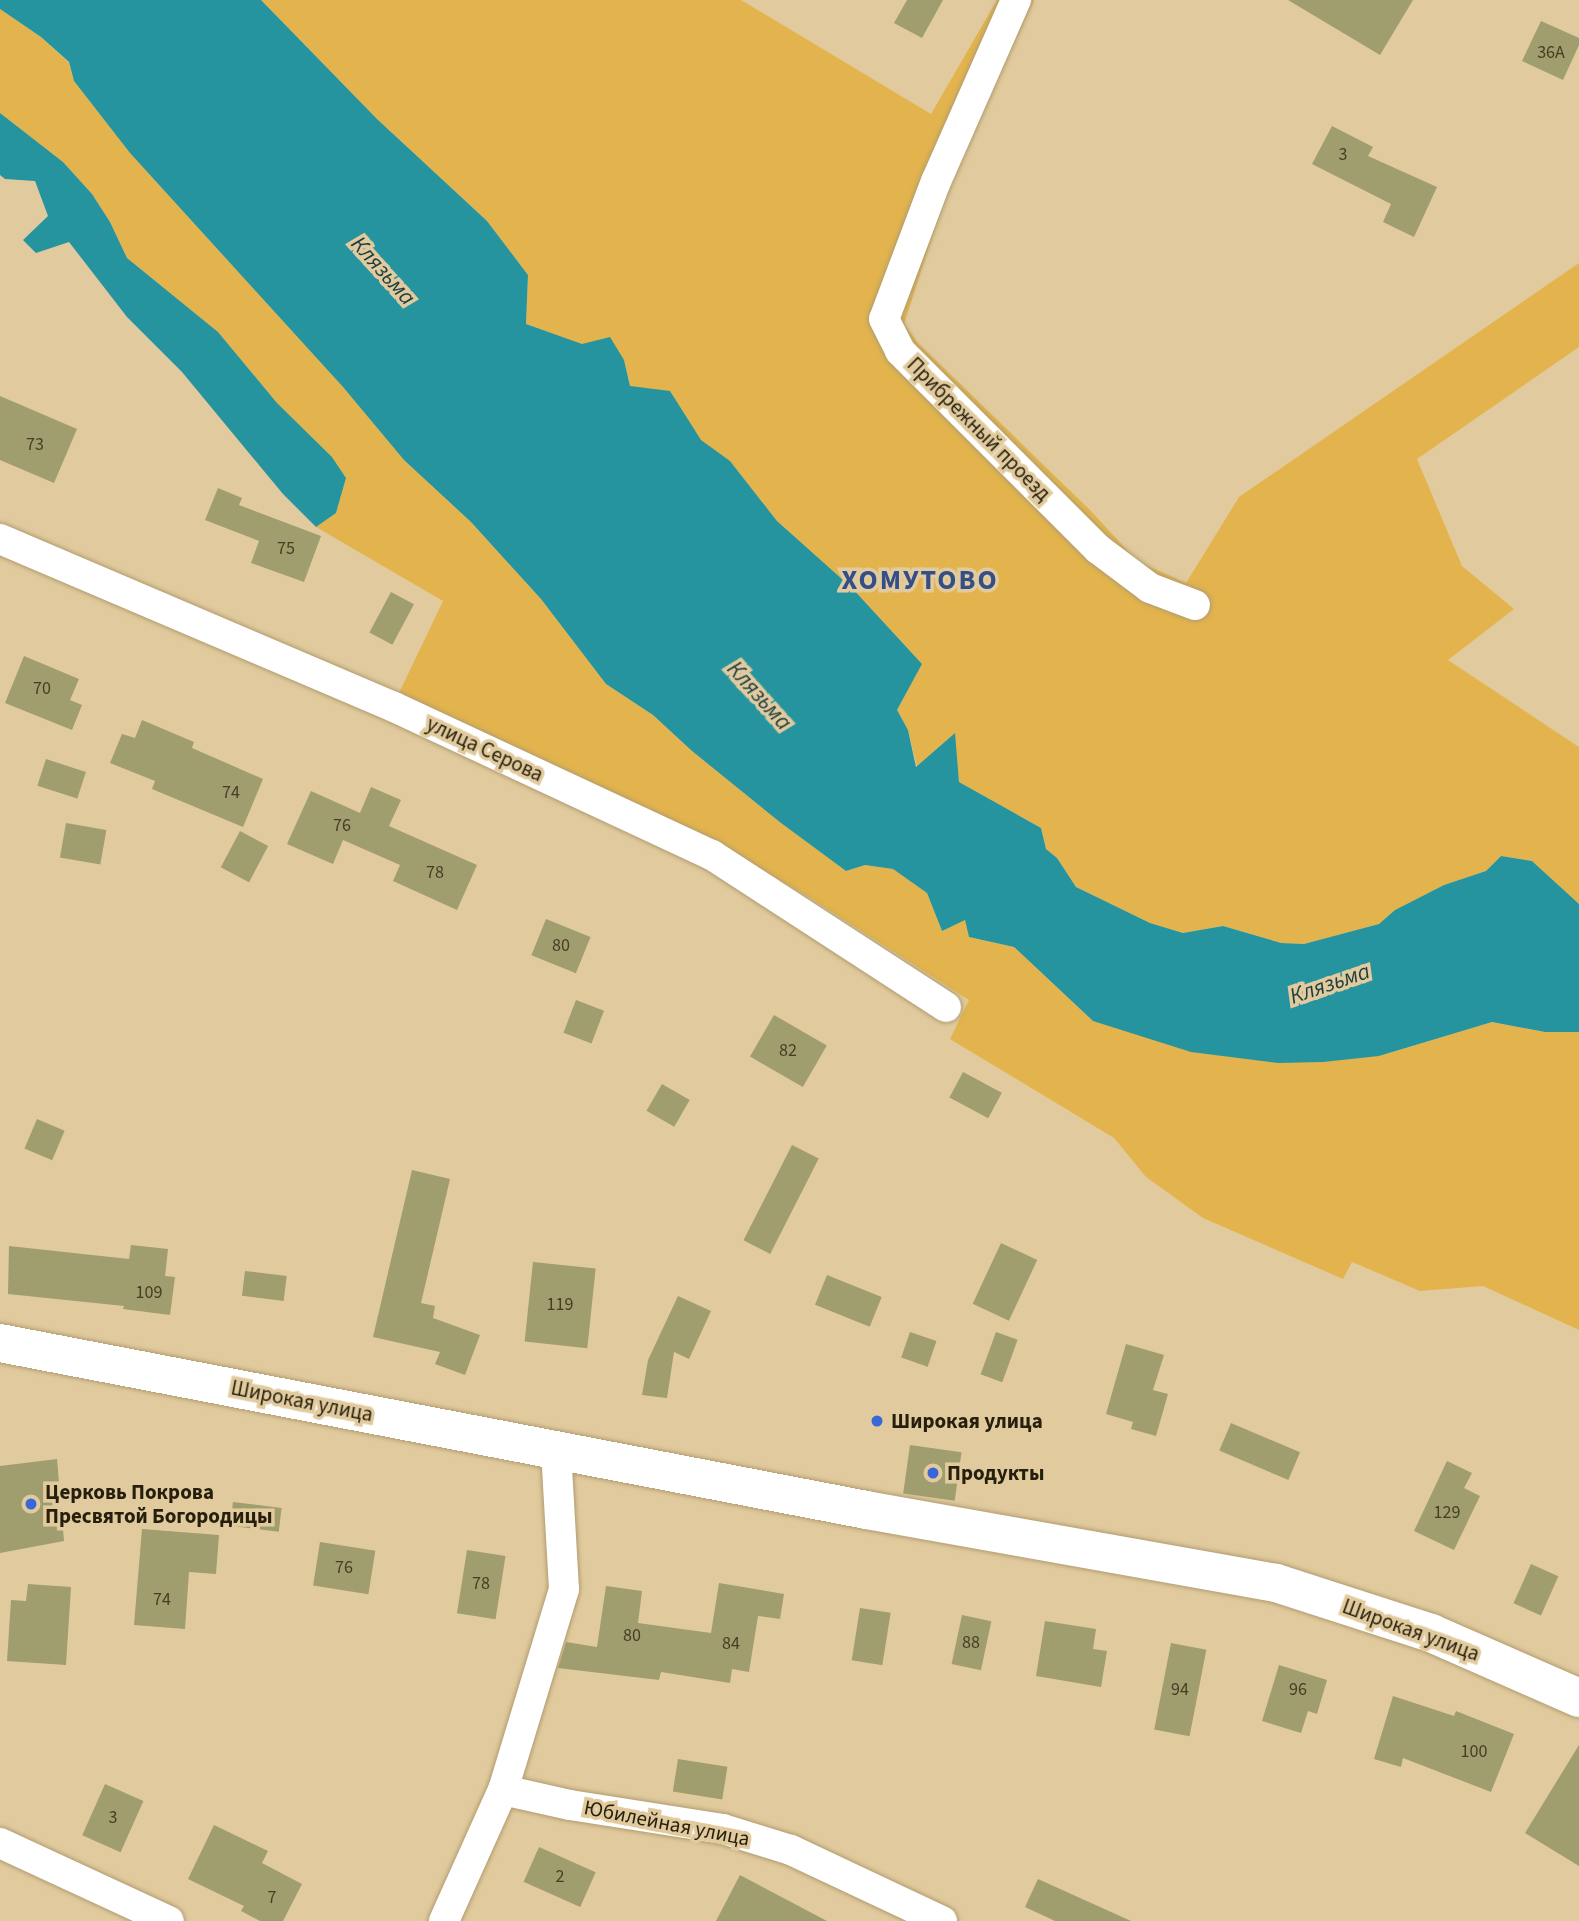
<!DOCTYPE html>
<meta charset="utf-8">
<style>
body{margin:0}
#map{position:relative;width:1579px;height:1921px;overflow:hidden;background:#e1cb9e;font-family:"Source Sans 3",sans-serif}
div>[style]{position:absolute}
.green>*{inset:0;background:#e3b44d}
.water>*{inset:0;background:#25949f}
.building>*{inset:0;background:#a09d6e;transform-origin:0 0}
.roads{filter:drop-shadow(0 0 2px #b19c70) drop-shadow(0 0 2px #b19c70)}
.minor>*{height:30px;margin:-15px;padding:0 15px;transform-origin:15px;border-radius:15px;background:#fff}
.tertiary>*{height:38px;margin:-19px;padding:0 19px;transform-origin:19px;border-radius:19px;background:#fff}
.dots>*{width:19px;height:19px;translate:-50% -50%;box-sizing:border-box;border:4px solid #e1cb9e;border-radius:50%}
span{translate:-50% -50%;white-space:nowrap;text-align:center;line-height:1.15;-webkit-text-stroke:7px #e1cb9e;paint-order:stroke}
.number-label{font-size:18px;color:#453e25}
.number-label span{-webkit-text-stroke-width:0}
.street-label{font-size:21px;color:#271f0d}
.poi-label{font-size:21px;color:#271f0d;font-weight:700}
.left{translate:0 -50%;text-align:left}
.water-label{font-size:23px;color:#1f3e42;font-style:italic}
.district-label{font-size:28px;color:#344e87;font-weight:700;letter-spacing:2px}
</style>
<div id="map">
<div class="green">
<div style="clip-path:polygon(261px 0,741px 0,931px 114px,997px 0,1034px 0,955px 166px,904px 324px,918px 343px,1091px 511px,1137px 561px,1186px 583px,1239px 497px,1579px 263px,1579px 347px,1417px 459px,1462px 566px,1514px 609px,1448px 660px,1579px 747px,1579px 904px,1532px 861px,1501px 856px,1486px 871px,1444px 885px,1395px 910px,1379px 924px,1304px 944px,1281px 943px,1223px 926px,1183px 933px,1150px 923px,1076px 887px,1057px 858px,1046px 849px,1041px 828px,959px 782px,954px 734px,917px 767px,908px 730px,897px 710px,922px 664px,852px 588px,777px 521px,730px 461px,700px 440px,685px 418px,630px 386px,624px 360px,526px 324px,528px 275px,487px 221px,377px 119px)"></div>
<div style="clip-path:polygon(0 9px,41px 37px,69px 63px,74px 81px,130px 153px,343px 387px,404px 460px,471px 522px,541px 599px,606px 684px,653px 715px,692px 751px,781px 823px,846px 871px,865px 865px,893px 869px,927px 893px,942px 931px,965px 919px,969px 937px,1014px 947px,1093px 1021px,1379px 1056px,1492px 1022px,1545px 1032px,1579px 1032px,1579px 1330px,1483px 1286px,1420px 1291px,1352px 1262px,1343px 1279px,1203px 1218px,1146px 1177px,1114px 1138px,950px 1039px,969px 1000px,810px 898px,715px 841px,399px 693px,443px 601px,316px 527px,336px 513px,346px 478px,332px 457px,277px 403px,218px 332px,127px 258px,110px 222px,92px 194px,63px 162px,0 113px)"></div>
</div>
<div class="water">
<div style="clip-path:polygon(0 0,261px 0,377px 119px,487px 221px,528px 275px,526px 324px,582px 344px,610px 337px,624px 360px,630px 386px,670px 391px,701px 440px,730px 461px,777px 521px,852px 588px,922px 664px,897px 710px,908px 730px,916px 767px,955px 733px,959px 782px,1041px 828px,1046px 849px,1057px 858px,1076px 887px,1150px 923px,1183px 933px,1223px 926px,1281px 943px,1304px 944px,1379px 924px,1395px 910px,1444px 885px,1486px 871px,1501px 856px,1532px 861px,1579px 904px,1579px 1032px,1545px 1032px,1492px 1022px,1379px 1056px,1323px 1062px,1278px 1063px,1191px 1052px,1093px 1021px,1014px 947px,969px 937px,965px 920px,942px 931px,927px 893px,893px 869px,865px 865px,846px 871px,781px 823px,692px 751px,653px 715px,606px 684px,541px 599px,471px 522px,404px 460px,343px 387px,130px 153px,74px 81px,69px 62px,41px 37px,0 9px)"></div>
<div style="clip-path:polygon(0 113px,63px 162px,92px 194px,110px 222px,127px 258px,218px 332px,277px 403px,332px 457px,346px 478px,336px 513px,316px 527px,283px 494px,182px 372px,127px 317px,69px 242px,36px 253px,23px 240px,48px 216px,35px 181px,5px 179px,0 175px)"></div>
</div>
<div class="building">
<div style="clip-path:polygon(907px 0,943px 0,922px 38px,894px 23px)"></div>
<div style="clip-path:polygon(1288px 0,1413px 0,1380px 55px)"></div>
<div style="clip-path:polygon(1541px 21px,1579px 38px,1579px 45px,1563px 80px,1522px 61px)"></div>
<div style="clip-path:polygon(1332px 126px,1373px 147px,1368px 156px,1437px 187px,1414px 237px,1383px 222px,1391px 204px,1312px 164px)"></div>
<div style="clip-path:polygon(0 396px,77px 429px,54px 483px,0 460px)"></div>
<div style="clip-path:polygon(218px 488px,242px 498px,239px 505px,321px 536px,304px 582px,251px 563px,259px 541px,205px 520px)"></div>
<div style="left:391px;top:592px;width:26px;height:46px;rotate:28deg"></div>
<div style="clip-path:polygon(24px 656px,79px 679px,70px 700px,82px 705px,72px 730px,5px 703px)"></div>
<div style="clip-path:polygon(142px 720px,194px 742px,192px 748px,263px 779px,243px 827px,152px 789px,155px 781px,110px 763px,122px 734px,135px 738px)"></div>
<div style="left:46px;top:759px;width:42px;height:28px;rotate:18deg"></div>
<div style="clip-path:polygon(371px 787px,401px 800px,389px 826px,477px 865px,457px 910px,393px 881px,400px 865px,343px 840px,333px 864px,287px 844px,311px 791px,360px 813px)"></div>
<div style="left:66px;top:823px;width:41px;height:35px;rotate:10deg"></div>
<div style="left:240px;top:831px;width:32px;height:41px;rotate:28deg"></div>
<div style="left:546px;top:919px;width:48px;height:39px;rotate:22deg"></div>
<div style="left:576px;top:1000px;width:30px;height:35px;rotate:21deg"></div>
<div style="left:774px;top:1015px;width:61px;height:48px;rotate:30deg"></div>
<div style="left:963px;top:1072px;width:44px;height:29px;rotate:28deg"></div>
<div style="left:662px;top:1084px;width:32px;height:31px;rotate:30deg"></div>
<div style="left:37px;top:1119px;width:30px;height:32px;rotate:23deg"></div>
<div style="left:792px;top:1145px;width:30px;height:107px;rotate:27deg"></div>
<div style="clip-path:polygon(412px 1170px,450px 1179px,421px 1303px,435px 1306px,433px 1318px,480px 1335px,465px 1375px,435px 1364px,440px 1352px,373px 1337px)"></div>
<div style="left:1001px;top:1243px;width:40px;height:67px;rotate:25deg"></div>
<div style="clip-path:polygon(131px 1245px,168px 1249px,165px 1276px,175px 1277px,170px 1315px,123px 1309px,124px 1306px,8px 1294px,9px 1246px,129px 1259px)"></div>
<div style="left:533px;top:1262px;width:63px;height:80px;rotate:6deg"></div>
<div style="left:245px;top:1271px;width:42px;height:25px;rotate:7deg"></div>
<div style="left:827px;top:1275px;width:59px;height:32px;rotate:22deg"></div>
<div style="clip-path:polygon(678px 1296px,711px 1311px,689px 1359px,674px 1352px,667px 1398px,642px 1395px,648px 1360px)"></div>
<div style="left:910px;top:1332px;width:28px;height:27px;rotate:19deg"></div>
<div style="left:996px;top:1332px;width:23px;height:45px;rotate:20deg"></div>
<div style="clip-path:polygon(1126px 1344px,1164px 1355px,1153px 1390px,1168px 1394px,1156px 1436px,1131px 1429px,1133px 1422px,1106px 1414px)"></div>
<div style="left:1231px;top:1423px;width:75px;height:30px;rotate:23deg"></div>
<div style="left:910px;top:1445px;width:52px;height:49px;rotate:8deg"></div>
<div style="clip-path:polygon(57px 1459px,64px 1541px,0 1553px,0 1466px)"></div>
<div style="clip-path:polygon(1447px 1461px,1472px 1473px,1464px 1488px,1480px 1496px,1454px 1550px,1414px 1531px)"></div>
<div style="left:233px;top:1502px;width:49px;height:24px;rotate:7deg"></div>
<div style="clip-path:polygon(142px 1529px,219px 1535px,216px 1574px,189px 1572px,185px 1629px,134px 1625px)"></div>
<div style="left:320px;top:1542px;width:56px;height:44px;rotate:9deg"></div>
<div style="left:467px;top:1550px;width:39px;height:64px;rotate:9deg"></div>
<div style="left:1531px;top:1564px;width:30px;height:43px;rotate:24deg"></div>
<div style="clip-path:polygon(719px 1583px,784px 1594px,780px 1619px,758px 1616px,749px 1672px,732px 1669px,730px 1683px,661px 1672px,659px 1680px,558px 1668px,566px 1642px,597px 1647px,606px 1586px,642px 1591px,638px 1623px,711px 1633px)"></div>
<div style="clip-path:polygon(28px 1584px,71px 1587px,66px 1665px,7px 1661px,11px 1600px,26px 1601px)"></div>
<div style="left:860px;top:1608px;width:31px;height:53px;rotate:9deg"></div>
<div style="left:962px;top:1615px;width:30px;height:50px;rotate:12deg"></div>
<div style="clip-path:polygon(1045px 1621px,1096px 1629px,1093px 1649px,1107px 1651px,1101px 1687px,1036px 1676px)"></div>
<div style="left:1171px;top:1643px;width:36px;height:88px;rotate:11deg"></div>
<div style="clip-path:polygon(1279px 1665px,1327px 1680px,1317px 1714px,1308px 1711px,1301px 1733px,1262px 1721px)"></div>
<div style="clip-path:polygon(1393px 1696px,1454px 1716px,1456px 1711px,1514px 1734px,1491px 1792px,1403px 1758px,1401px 1767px,1374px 1759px)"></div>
<div style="clip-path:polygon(1579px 1745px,1579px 1866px,1525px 1833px)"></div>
<div style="left:678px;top:1759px;width:50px;height:33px;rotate:9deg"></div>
<div style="left:105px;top:1784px;width:42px;height:56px;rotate:24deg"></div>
<div style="clip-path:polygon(214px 1825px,268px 1851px,262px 1863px,302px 1884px,283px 1921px,260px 1921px,241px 1911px,244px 1906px,188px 1879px)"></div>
<div style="left:539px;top:1847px;width:62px;height:38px;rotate:24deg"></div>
<div style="clip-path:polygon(740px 1875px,827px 1921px,716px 1921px)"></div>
<div style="clip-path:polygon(1038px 1879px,1131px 1921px,1055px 1921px,1025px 1907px)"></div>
</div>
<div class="roads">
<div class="minor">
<div style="left:1016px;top:0;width:198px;rotate:113.8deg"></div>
<div style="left:936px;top:181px;width:147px;rotate:110.6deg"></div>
<div style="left:884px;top:319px;width:36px;rotate:63deg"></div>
<div style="left:900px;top:351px;width:280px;rotate:45deg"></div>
<div style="left:1098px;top:549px;width:65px;rotate:36.9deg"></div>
<div style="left:1150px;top:588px;width:48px;rotate:20.7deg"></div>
<div style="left:0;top:539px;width:428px;rotate:23.1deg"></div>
<div style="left:394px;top:707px;width:351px;rotate:25deg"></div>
<div style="left:712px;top:855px;width:279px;rotate:33deg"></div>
<div style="left:503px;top:1790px;width:69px;rotate:12.6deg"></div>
<div style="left:570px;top:1805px;width:155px;rotate:8.9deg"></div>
<div style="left:723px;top:1829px;width:71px;rotate:17.2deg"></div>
<div style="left:791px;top:1850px;width:167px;rotate:25.2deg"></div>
<div style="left:0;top:1843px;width:186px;rotate:24.8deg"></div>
<div style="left:444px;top:1921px;width:144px;rotate:-65.8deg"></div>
<div style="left:503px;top:1790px;width:210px;rotate:-73.1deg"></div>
<div style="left:564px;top:1589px;width:137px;rotate:-93.3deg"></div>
</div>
<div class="tertiary">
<div style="left:0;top:1343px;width:882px;rotate:10.91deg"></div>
<div style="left:866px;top:1510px;width:416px;rotate:10.1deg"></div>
<div style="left:1276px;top:1583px;width:163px;rotate:17.9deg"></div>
<div style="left:1431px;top:1633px;width:162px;rotate:23.7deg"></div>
</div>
</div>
<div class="dots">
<div style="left:877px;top:1421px;background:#3a67d7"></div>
<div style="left:933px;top:1473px;background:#3a67d7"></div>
<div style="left:31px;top:1504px;background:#3a67d7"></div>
</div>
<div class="number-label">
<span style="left:1551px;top:53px">36А</span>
<span style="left:1343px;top:155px">3</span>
<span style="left:35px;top:445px">73</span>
<span style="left:286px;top:549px">75</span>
<span style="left:42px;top:689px">70</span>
<span style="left:231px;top:793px">74</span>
<span style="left:342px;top:826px">76</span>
<span style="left:435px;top:873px">78</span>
<span style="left:561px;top:946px">80</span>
<span style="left:788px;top:1051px">82</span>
<span style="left:149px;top:1293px">109</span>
<span style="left:560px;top:1305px">119</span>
<span style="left:1447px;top:1513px">129</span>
<span style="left:344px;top:1568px">76</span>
<span style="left:481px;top:1584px">78</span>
<span style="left:162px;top:1600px">74</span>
<span style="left:632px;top:1636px">80</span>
<span style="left:971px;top:1643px">88</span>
<span style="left:731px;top:1644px">84</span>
<span style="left:1180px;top:1690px">94</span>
<span style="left:1298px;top:1690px">96</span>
<span style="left:1474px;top:1752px">100</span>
<span style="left:113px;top:1818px">3</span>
<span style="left:560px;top:1877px">2</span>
<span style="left:272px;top:1898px">7</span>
</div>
<div class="street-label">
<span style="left:979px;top:429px;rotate:45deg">Прибрежный проезд</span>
<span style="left:485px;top:749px;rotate:25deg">улица Серова</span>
<span style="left:302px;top:1401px;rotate:11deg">Широкая улица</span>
<span style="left:1411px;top:1630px;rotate:20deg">Широкая улица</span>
<span style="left:667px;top:1823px;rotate:11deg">Юбилейная улица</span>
</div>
<div class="poi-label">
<span class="left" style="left:891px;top:1421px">Широкая улица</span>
<span class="left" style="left:947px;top:1473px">Продукты</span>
<span class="left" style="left:45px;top:1504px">Церковь Покрова<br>Пресвятой Богородицы</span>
</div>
<div class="water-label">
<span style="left:383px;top:271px;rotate:48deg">Клязьма</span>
<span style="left:759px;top:696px;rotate:48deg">Клязьма</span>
<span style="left:1330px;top:984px;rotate:-19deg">Клязьма</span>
</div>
<div class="district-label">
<span style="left:920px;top:580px">ХОМУТОВО</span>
</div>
</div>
